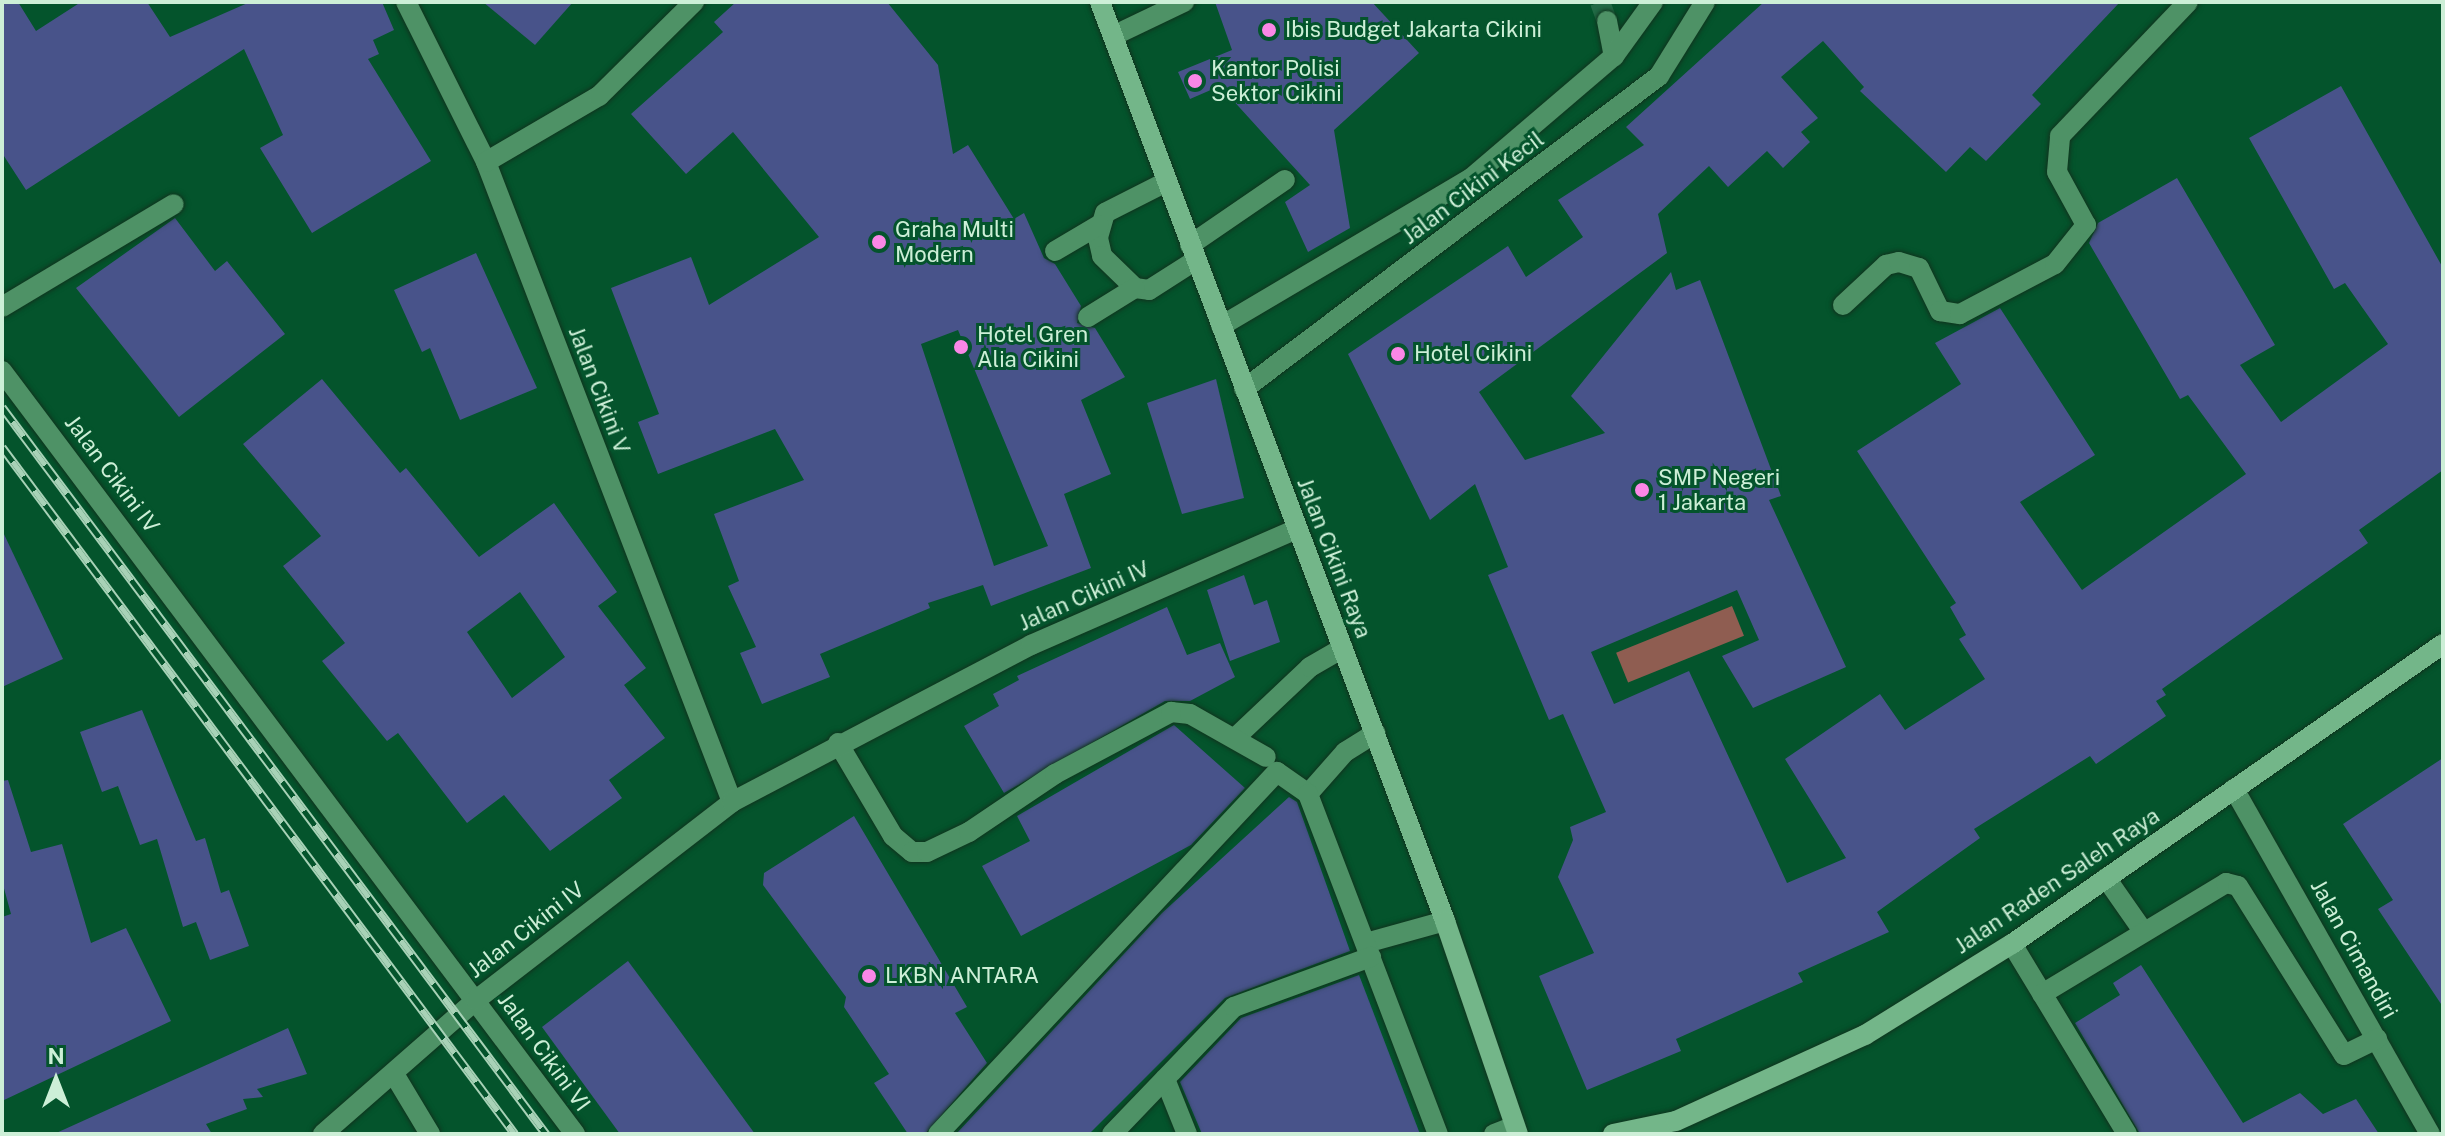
<!DOCTYPE html>
<style>
body{margin:0}
#map{position:relative;width:2445px;height:1136px;overflow:hidden;background:#04542c;font-family:"Public Sans",sans-serif}
div>[style]{position:absolute}
.green>*{inset:0;background:#8f5d51;transform-origin:0 0}
.building>*{inset:0;background:#48538a}
.minor-tunnel>*{height:20px;margin-top:-10px;transform-origin:0;background:repeating-linear-gradient(90deg,#226b46 0 20px,transparent 0 30px)}
.roads{filter:drop-shadow(0 0 2px #10341e) drop-shadow(0 0 2px #10341e)}
.minor>*{height:20px;margin:-10px;padding:0 10px;transform-origin:10px;border-radius:10px;background:#4e9266}
.major>*{height:20px;margin:-10px;padding:0 10px;transform-origin:10px;border-radius:10px;background:#73b689}
.rail>*{height:9px;margin-top:-4.5px;transform-origin:0;background:repeating-linear-gradient(90deg,#04542c 0 18px,#a8d2b7 0 36px);box-sizing:border-box;border-block:2px solid #a8d2b7}
.dots>*{width:22px;height:22px;translate:-50% -50%;box-sizing:border-box;border:4px solid #04542c;border-radius:50%}
span{translate:-50% -50%;white-space:nowrap;text-align:center;line-height:1.15;-webkit-text-stroke:6px #04542c;paint-order:stroke}
.poi-label{font-size:22px;color:#cdefd7}
.left{translate:0 -50%;text-align:left}
.street-label{font-size:22px;color:#cdefd7}
.frame{position:absolute;inset:0;border:4px solid #cdefd7;pointer-events:none}
.north{position:absolute;left:16px;top:1040px;width:80px;height:80px;-webkit-text-stroke:6px #04542c;paint-order:stroke;rotate:0deg;font-size:22px;font-weight:700;line-height:32px;text-align:center;color:#cdefd7}
.north::after{content:'';display:block;margin:auto;width:28px;height:36px;background:#cdefd7;clip-path:polygon(50% 0,100% 100%,50% 72%,0 100%)}
</style>
<div id="map">
<div class="green">
<div style="left:1732px;top:606px;width:32px;height:125px;rotate:68deg"></div>
</div>
<div class="building">
<div style="clip-path:polygon(2px 2px,18px 2px,36px 31px,81px 2px,147px 2px,170px 37px,250px 2px,382px 2px,394px 30px,373px 40px,379px 54px,368px 59px,431px 161px,312px 233px,260px 148px,283px 135px,244px 49px,26px 190px,2px 153px)"></div>
<div style="clip-path:polygon(483px 2px,573px 2px,535px 45px)"></div>
<div style="clip-path:polygon(evenodd,736px 2px,887px 2px,938px 65px,953px 154px,968px 145px,1014px 219px,1024px 213px,1044px 258px,1055px 264px,1081px 306px,1077px 323px,1095px 328px,1125px 377px,1081px 400px,1111px 474px,1064px 494px,1091px 568px,991px 606px,983px 585px,928px 603px,930px 608px,820px 654px,830px 677px,762px 704px,740px 653px,756px 647px,728px 586px,739px 581px,714px 514px,804px 480px,775px 429px,658px 474px,638px 422px,659px 414px,611px 288px,691px 257px,709px 305px,819px 237px,733px 132px,686px 174px,631px 114px,723px 32px,714px 22px,736px 2px,958px 330px,1048px 546px,994px 566px,921px 344px,958px 330px)"></div>
<div style="clip-path:polygon(1215px 2px,1372px 2px,1419px 53px,1334px 130px,1350px 228px,1308px 252px,1285px 202px,1310px 185px,1220px 86px,1190px 99px,1178px 72px,1232px 50px)"></div>
<div style="clip-path:polygon(1764px 2px,2120px 2px,2032px 95px,2041px 104px,1986px 161px,1970px 147px,1946px 172px,1860px 91px,1864px 87px,1823px 41px,1781px 77px,1818px 118px,1801px 132px,1810px 142px,1783px 168px,1767px 151px,1728px 187px,1709px 166px,1658px 214px,1667px 253px,1479px 392px,1525px 460px,1605px 433px,1571px 396px,1671px 272px,1676px 290px,1700px 280px,1781px 496px,1769px 500px,1846px 667px,1753px 708px,1722px 656px,1759px 640px,1737px 590px,1591px 652px,1614px 704px,1689px 671px,1787px 883px,1846px 858px,1785px 759px,1880px 694px,1905px 730px,1985px 679px,1959px 639px,1966px 635px,1950px 607px,1956px 603px,1857px 451px,1961px 384px,1935px 343px,2000px 308px,2095px 455px,2020px 502px,2082px 590px,2246px 474px,2188px 395px,2180px 399px,2089px 243px,2098px 223px,2177px 178px,2275px 345px,2240px 365px,2281px 422px,2388px 344px,2345px 283px,2334px 289px,2249px 138px,2341px 86px,2443px 268px,2443px 470px,2359px 530px,2368px 543px,2162px 689px,2166px 695px,2156px 701px,2166px 716px,2096px 764px,2090px 756px,1974px 829px,1980px 838px,1877px 912px,1889px 932px,1798px 973px,1803px 982px,1676px 1039px,1681px 1051px,1587px 1090px,1539px 976px,1594px 953px,1558px 877px,1573px 840px,1570px 827px,1606px 812px,1563px 714px,1549px 720px,1488px 575px,1508px 567px,1475px 484px,1430px 520px,1348px 354px,1508px 246px,1526px 277px,1583px 237px,1558px 200px,1644px 145px,1626px 127px)"></div>
<div style="clip-path:polygon(175px 218px,215px 271px,227px 261px,285px 334px,179px 417px,76px 288px)"></div>
<div style="clip-path:polygon(476px 253px,537px 388px,460px 420px,430px 348px,422px 352px,394px 290px)"></div>
<div style="clip-path:polygon(evenodd,322px 379px,400px 473px,406px 468px,479px 557px,554px 503px,617px 592px,598px 606px,646px 668px,624px 685px,665px 738px,609px 780px,622px 798px,550px 851px,504px 795px,467px 823px,398px 733px,387px 741px,322px 661px,345px 643px,283px 566px,321px 536px,243px 444px,322px 379px,520px 592px,565px 657px,512px 698px,467px 632px,520px 592px)"></div>
<div style="clip-path:polygon(1216px 379px,1244px 498px,1182px 514px,1147px 403px)"></div>
<div style="clip-path:polygon(2px 530px,63px 659px,2px 687px)"></div>
<div style="clip-path:polygon(1244px 575px,1254px 605px,1267px 600px,1280px 642px,1230px 661px,1207px 590px)"></div>
<div style="clip-path:polygon(1167px 607px,1187px 655px,1220px 643px,1235px 677px,1190px 701px,1165px 701px,1004px 793px,964px 726px,999px 706px,993px 694px,1019px 680px,1017px 676px)"></div>
<div style="clip-path:polygon(142px 710px,196px 841px,205px 838px,221px 893px,229px 890px,249px 946px,210px 960px,196px 922px,183px 927px,157px 839px,140px 845px,118px 786px,102px 792px,80px 732px)"></div>
<div style="clip-path:polygon(1174px 725px,1245px 788px,1191px 845px,1021px 936px,982px 866px,1030px 841px,1017px 816px)"></div>
<div style="clip-path:polygon(2443px 758px,2443px 1007px,2378px 909px,2393px 900px,2343px 824px)"></div>
<div style="clip-path:polygon(8px 780px,31px 852px,62px 844px,91px 943px,126px 928px,171px 1021px,2px 1101px,2px 917px,11px 914px,2px 881px,2px 781px)"></div>
<div style="clip-path:polygon(1289px 797px,1297px 802px,1350px 951px,1225px 998px,1089px 1134px,956px 1134px,1162px 913px)"></div>
<div style="clip-path:polygon(854px 816px,967px 1007px,955px 1013px,987px 1063px,925px 1134px,908px 1134px,874px 1083px,889px 1074px,844px 1007px,846px 997px,763px 885px,764px 873px)"></div>
<div style="clip-path:polygon(628px 961px,674px 1023px,755px 1134px,620px 1134px,542px 1027px)"></div>
<div style="clip-path:polygon(2141px 965px,2243px 1123px,2300px 1093px,2323px 1114px,2356px 1099px,2379px 1134px,2140px 1134px,2075px 1023px,2120px 995px,2113px 983px)"></div>
<div style="clip-path:polygon(1359px 975px,1420px 1134px,1202px 1134px,1180px 1082px,1241px 1018px)"></div>
<div style="clip-path:polygon(288px 1028px,307px 1074px,257px 1089px,263px 1097px,243px 1099px,247px 1109px,206px 1124px,212px 1134px,54px 1134px)"></div>
</div>
<div class="minor-tunnel">
<div style="left:1600px;top:2px;width:20px;rotate:70deg"></div>
</div>
<div class="roads">
<div class="minor">
<div style="left:406px;top:2px;width:179px;rotate:63.4deg"></div>
<div style="left:486px;top:162px;width:686px;rotate:68.97deg"></div>
<div style="left:1607px;top:21px;width:36px;rotate:79deg"></div>
<div style="left:1113px;top:36px;width:79px;rotate:-25.6deg"></div>
<div style="left:486px;top:162px;width:131px;rotate:-30.3deg"></div>
<div style="left:599px;top:96px;width:134px;rotate:-44.7deg"></div>
<div style="left:1166px;top:182px;width:68px;rotate:153.1deg"></div>
<div style="left:1105px;top:213px;width:26px;rotate:106deg"></div>
<div style="left:1098px;top:238px;width:18px;rotate:77deg"></div>
<div style="left:1102px;top:256px;width:46px;rotate:44.1deg"></div>
<div style="left:1135px;top:288px;width:14px;rotate:8deg"></div>
<div style="left:1149px;top:290px;width:56px;rotate:-32.6deg"></div>
<div style="left:1190px;top:245px;width:115px;rotate:-34.4deg"></div>
<div style="left:1055px;top:251px;width:51px;rotate:-30.6deg"></div>
<div style="left:1843px;top:305px;width:59px;rotate:-42.9deg"></div>
<div style="left:1886px;top:265px;width:13px;rotate:-13deg"></div>
<div style="left:1899px;top:262px;width:21px;rotate:17deg"></div>
<div style="left:1919px;top:268px;width:48px;rotate:64deg"></div>
<div style="left:1940px;top:311px;width:20px;rotate:9deg"></div>
<div style="left:1960px;top:314px;width:107px;rotate:-27.8deg"></div>
<div style="left:2055px;top:264px;width:50px;rotate:-51.5deg"></div>
<div style="left:2086px;top:225px;width:60px;rotate:-118.7deg"></div>
<div style="left:2057px;top:172px;width:36px;rotate:-85deg"></div>
<div style="left:2060px;top:136px;width:185px;rotate:-46.3deg"></div>
<div style="left:2px;top:307px;width:200px;rotate:-30.9deg"></div>
<div style="left:1088px;top:317px;width:55px;rotate:-31.7deg"></div>
<div style="left:1221px;top:326px;width:289px;rotate:-30.6deg"></div>
<div style="left:1470px;top:179px;width:189px;rotate:-40.5deg"></div>
<div style="left:1614px;top:56px;width:67px;rotate:-54.2deg"></div>
<div style="left:2px;top:371px;width:954px;rotate:53.09deg"></div>
<div style="left:1244px;top:389px;width:520px;rotate:-37.02deg"></div>
<div style="left:1659px;top:76px;width:87px;rotate:-58.1deg"></div>
<div style="left:1235px;top:738px;width:103px;rotate:-43.4deg"></div>
<div style="left:1310px;top:667px;width:38px;rotate:-30deg"></div>
<div style="left:838px;top:743px;width:108px;rotate:59.4deg"></div>
<div style="left:893px;top:836px;width:25px;rotate:40deg"></div>
<div style="left:912px;top:852px;width:15px"></div>
<div style="left:927px;top:852px;width:47px;rotate:-25.5deg"></div>
<div style="left:969px;top:832px;width:104px;rotate:-34deg"></div>
<div style="left:1055px;top:774px;width:132px;rotate:-28.1deg"></div>
<div style="left:1171px;top:712px;width:19px;rotate:6deg"></div>
<div style="left:1190px;top:714px;width:87px;rotate:29.5deg"></div>
<div style="left:2234px;top:789px;width:397px;rotate:60.4deg"></div>
<div style="left:1308px;top:794px;width:56px;rotate:-48.6deg"></div>
<div style="left:1345px;top:752px;width:36px;rotate:-32deg"></div>
<div style="left:2106px;top:878px;width:65px;rotate:55.1deg"></div>
<div style="left:1366px;top:943px;width:82px;rotate:-15.6deg"></div>
<div style="left:2012px;top:944px;width:222px;rotate:58.8deg"></div>
<div style="left:2042px;top:994px;width:215px;rotate:-31.1deg"></div>
<div style="left:2226px;top:883px;width:12px;rotate:14deg"></div>
<div style="left:2238px;top:886px;width:199px;rotate:57.9deg"></div>
<div style="left:2344px;top:1055px;width:37px;rotate:-26deg"></div>
<div style="left:394px;top:1074px;width:70px;rotate:59deg"></div>
<div style="left:1165px;top:1079px;width:59px;rotate:68.2deg"></div>
<div style="left:323px;top:1134px;width:203px;rotate:-41.2deg"></div>
<div style="left:476px;top:1000px;width:324px;rotate:-37.7deg"></div>
<div style="left:732px;top:802px;width:338px;rotate:-27.7deg"></div>
<div style="left:1031px;top:645px;width:289px;rotate:-23.6deg"></div>
<div style="left:938px;top:1134px;width:496px;rotate:-46.9deg"></div>
<div style="left:1277px;top:772px;width:38px;rotate:35deg"></div>
<div style="left:1308px;top:794px;width:364px;rotate:69.1deg"></div>
<div style="left:1112px;top:1134px;width:176px;rotate:-46.2deg"></div>
<div style="left:1234px;top:1007px;width:146px;rotate:-20.1deg"></div>
<div style="left:1494px;top:1134px;width:22px;rotate:-21deg"></div>
</div>
<div class="major">
<div style="left:1100px;top:2px;width:982px;rotate:69.42deg"></div>
<div style="left:1445px;top:921px;width:225px;rotate:71.1deg"></div>
<div style="left:1613px;top:1134px;width:64px;rotate:-11.7deg"></div>
<div style="left:1676px;top:1121px;width:208px;rotate:-24.5deg"></div>
<div style="left:1865px;top:1035px;width:173px;rotate:-31.8deg"></div>
<div style="left:2012px;top:944px;width:525px;rotate:-34.84deg"></div>
</div>
</div>
<div class="rail">
<div style="left:2px;top:407px;width:908px;rotate:53.19deg"></div>
<div style="left:2px;top:447px;width:857px;rotate:53.25deg"></div>
</div>
<div class="dots">
<div style="left:1269px;top:30px;background:#fa87e6"></div>
<div style="left:1195px;top:81px;background:#fa87e6"></div>
<div style="left:879px;top:242px;background:#fa87e6"></div>
<div style="left:961px;top:347px;background:#fa87e6"></div>
<div style="left:1398px;top:354px;background:#fa87e6"></div>
<div style="left:1642px;top:490px;background:#fa87e6"></div>
<div style="left:869px;top:976px;background:#fa87e6"></div>
</div>
<div class="poi-label">
<span class="left" style="left:1285px;top:30px">Ibis Budget Jakarta Cikini</span>
<span class="left" style="left:1211px;top:81px">Kantor Polisi<br>Sektor Cikini</span>
<span class="left" style="left:895px;top:242px">Graha Multi<br>Modern</span>
<span class="left" style="left:977px;top:347px">Hotel Gren<br>Alia Cikini</span>
<span class="left" style="left:1414px;top:354px">Hotel Cikini</span>
<span class="left" style="left:1658px;top:490px">SMP Negeri<br>1 Jakarta</span>
<span class="left" style="left:885px;top:976px">LKBN ANTARA</span>
</div>
<div class="street-label">
<span style="left:1473px;top:188px;rotate:-37deg">Jalan Cikini Kecil</span>
<span style="left:599px;top:390px;rotate:69deg">Jalan Cikini V</span>
<span style="left:112px;top:474px;rotate:53deg">Jalan Cikini IV</span>
<span style="left:1334px;top:558px;rotate:69deg">Jalan Cikini Raya</span>
<span style="left:1084px;top:596px;rotate:-24deg">Jalan Cikini IV</span>
<span style="left:2057px;top:881px;rotate:-34deg">Jalan Raden Saleh Raya</span>
<span style="left:526px;top:930px;rotate:-38deg">Jalan Cikini IV</span>
<span style="left:2354px;top:949px;rotate:61deg">Jalan Cimandiri</span>
<span style="left:544px;top:1052px;rotate:54deg">Jalan Cikini VI</span>
</div>
<div class="frame"></div>
<div class="north">N</div>
</div>
